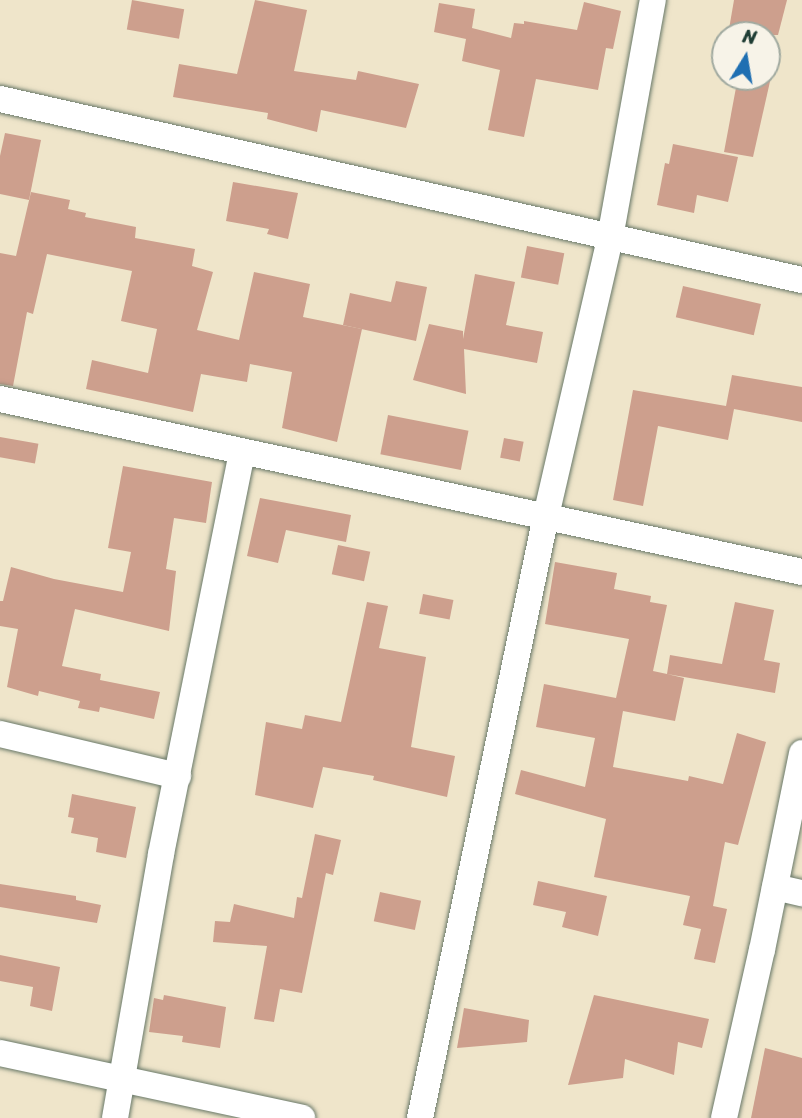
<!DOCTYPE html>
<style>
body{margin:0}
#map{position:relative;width:802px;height:1118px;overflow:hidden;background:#efe5ca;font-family:Sriracha,sans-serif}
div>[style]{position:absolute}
.building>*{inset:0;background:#cd9f8d;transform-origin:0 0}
.roads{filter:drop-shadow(0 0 2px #687868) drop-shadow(0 0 2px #687868)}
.street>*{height:26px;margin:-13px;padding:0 13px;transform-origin:13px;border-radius:13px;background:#fff}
span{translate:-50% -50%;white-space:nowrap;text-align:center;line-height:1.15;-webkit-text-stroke:5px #f7f3e8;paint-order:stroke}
.north{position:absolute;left:711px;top:21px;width:70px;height:70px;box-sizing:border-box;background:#f7f3e8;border:2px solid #a1aaa0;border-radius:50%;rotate:11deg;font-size:19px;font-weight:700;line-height:28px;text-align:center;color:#1f3d34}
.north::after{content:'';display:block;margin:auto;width:24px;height:32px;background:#1f6fb2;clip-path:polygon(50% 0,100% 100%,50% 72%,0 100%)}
</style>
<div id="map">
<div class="building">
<div style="left:132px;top:0;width:53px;height:30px;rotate:10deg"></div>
<div style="clip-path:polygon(255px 0,307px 10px,294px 71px,356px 80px,358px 71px,419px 84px,406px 128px,321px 110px,317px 132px,267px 119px,268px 113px,173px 97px,179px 64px,237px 74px)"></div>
<div style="clip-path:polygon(734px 0,787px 0,778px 35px,728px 35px)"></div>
<div style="clip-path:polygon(584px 2px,621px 11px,613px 49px,606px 48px,598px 90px,536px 79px,524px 137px,488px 130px,500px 70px,462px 61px,466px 39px,434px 32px,439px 3px,475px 9px,472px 28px,511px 38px,514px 23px,524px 24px,524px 21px,577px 30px)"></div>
<div style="clip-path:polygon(738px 77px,771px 77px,753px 157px,724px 152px)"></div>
<div style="clip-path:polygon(5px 133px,41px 140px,29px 200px,0 194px,0 156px)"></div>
<div style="clip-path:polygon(673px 144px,738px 157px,728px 202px,697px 195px,694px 213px,657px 205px,665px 163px,669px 164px)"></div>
<div style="clip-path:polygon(233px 182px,298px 193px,288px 239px,267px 234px,269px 229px,226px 221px)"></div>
<div style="clip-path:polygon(31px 192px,70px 200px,68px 209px,86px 213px,85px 217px,136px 227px,135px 238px,195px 249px,192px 266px,213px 272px,197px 330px,239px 340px,254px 272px,310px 284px,303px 317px,362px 329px,337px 442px,282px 428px,292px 372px,250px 364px,247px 382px,201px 374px,193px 412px,86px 389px,92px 360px,148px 373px,157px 329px,121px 321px,132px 271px,47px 254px,33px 314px,27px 312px,13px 386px,0 384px,0 253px,16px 256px)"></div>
<div style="left:527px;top:246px;width:38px;height:32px;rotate:11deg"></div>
<div style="clip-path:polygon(475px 274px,515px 282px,506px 325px,543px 332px,537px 363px,464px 349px,466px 394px,413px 380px,429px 324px,463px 331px,463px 339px)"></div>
<div style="clip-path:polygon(396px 281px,427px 287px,416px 341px,343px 325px,350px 293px,391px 302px)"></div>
<div style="left:683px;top:286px;width:80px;height:32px;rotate:13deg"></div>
<div style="clip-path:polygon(732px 375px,802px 387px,802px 422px,734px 409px,728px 440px,658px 426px,643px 506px,613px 500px,633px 390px,726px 406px)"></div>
<div style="left:388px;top:415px;width:82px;height:40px;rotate:11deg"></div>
<div style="left:0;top:437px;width:39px;height:20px;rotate:10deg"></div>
<div style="left:504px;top:438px;width:20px;height:20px;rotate:11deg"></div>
<div style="clip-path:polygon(123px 466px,212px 482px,206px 523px,174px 518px,166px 569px,176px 571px,169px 631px,75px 609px,62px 666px,101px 674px,100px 680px,160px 692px,154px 719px,100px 707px,99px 712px,78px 708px,80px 701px,39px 691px,38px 696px,7px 687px,18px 629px,0 626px,0 601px,3px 601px,11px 567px,54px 579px,123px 592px,131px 552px,108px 548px)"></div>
<div style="clip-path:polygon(260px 498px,351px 515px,346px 542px,286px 530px,278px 563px,247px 556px)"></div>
<div style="left:338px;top:545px;width:33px;height:30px;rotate:12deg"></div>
<div style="clip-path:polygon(555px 562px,617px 573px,614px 589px,651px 596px,650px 602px,667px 605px,653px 671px,667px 674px,670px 655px,722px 664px,735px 602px,774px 610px,764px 660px,780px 663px,775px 693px,667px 674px,684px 678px,675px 721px,623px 711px,613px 767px,688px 781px,689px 776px,723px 784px,737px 733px,766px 742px,738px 845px,725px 842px,713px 906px,727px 909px,715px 963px,694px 959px,701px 929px,683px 925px,690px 896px,594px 877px,606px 819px,515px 794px,521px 770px,585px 787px,595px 738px,536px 727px,544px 684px,616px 698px,629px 639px,545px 624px)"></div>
<div style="left:423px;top:594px;width:31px;height:20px;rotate:11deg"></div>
<div style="clip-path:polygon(367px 602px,388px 606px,379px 648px,426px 657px,411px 747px,455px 756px,447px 797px,373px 780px,374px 776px,323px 767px,313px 808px,255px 795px,266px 722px,302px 729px,305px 715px,341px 722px)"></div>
<div style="clip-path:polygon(72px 794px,136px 807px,126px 858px,96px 852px,98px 838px,71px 833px,74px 818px,68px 817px)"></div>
<div style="clip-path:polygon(315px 834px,341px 840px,333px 875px,326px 873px,302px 993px,280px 989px,274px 1022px,254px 1019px,267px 946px,213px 942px,215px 921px,230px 922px,234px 904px,294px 918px,297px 897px,302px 898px)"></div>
<div style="clip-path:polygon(538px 881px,607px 896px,598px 936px,562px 927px,566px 912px,533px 905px)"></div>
<div style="clip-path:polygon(0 884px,76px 896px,76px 900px,101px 905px,97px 923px,0 907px)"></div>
<div style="left:380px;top:892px;width:42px;height:30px;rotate:12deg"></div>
<div style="clip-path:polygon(0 955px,60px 967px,52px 1011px,30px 1006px,33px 987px,0 981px)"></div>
<div style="clip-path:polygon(164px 995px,226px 1007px,220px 1048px,182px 1042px,183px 1036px,149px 1032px,154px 998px,163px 1000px)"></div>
<div style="clip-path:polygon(594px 995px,709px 1019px,702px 1048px,678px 1042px,674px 1075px,625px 1059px,623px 1078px,568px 1085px)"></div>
<div style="clip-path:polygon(464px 1008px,529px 1020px,527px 1042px,457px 1048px)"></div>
<div style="clip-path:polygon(765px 1048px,802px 1058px,802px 1118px,751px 1118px)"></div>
</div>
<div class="roads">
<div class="street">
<div style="left:0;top:99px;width:822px;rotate:12.72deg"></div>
<div style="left:0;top:399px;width:820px;rotate:12.17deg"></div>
<div style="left:0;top:734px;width:183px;rotate:13.3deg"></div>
<div style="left:775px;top:887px;width:28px;rotate:13deg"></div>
<div style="left:0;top:1053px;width:309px;rotate:12.1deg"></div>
<div style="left:115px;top:1118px;width:268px;rotate:-80.1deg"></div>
<div style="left:161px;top:854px;width:409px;rotate:-78.6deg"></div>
<div style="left:420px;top:1118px;width:615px;rotate:-78.18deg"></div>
<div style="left:546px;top:516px;width:285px;rotate:-77deg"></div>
<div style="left:610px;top:238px;width:242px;rotate:-79.8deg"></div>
<div style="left:724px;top:1118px;width:172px;rotate:-77.3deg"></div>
<div style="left:762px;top:950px;width:201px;rotate:-78.5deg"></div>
</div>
</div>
<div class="north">N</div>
</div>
